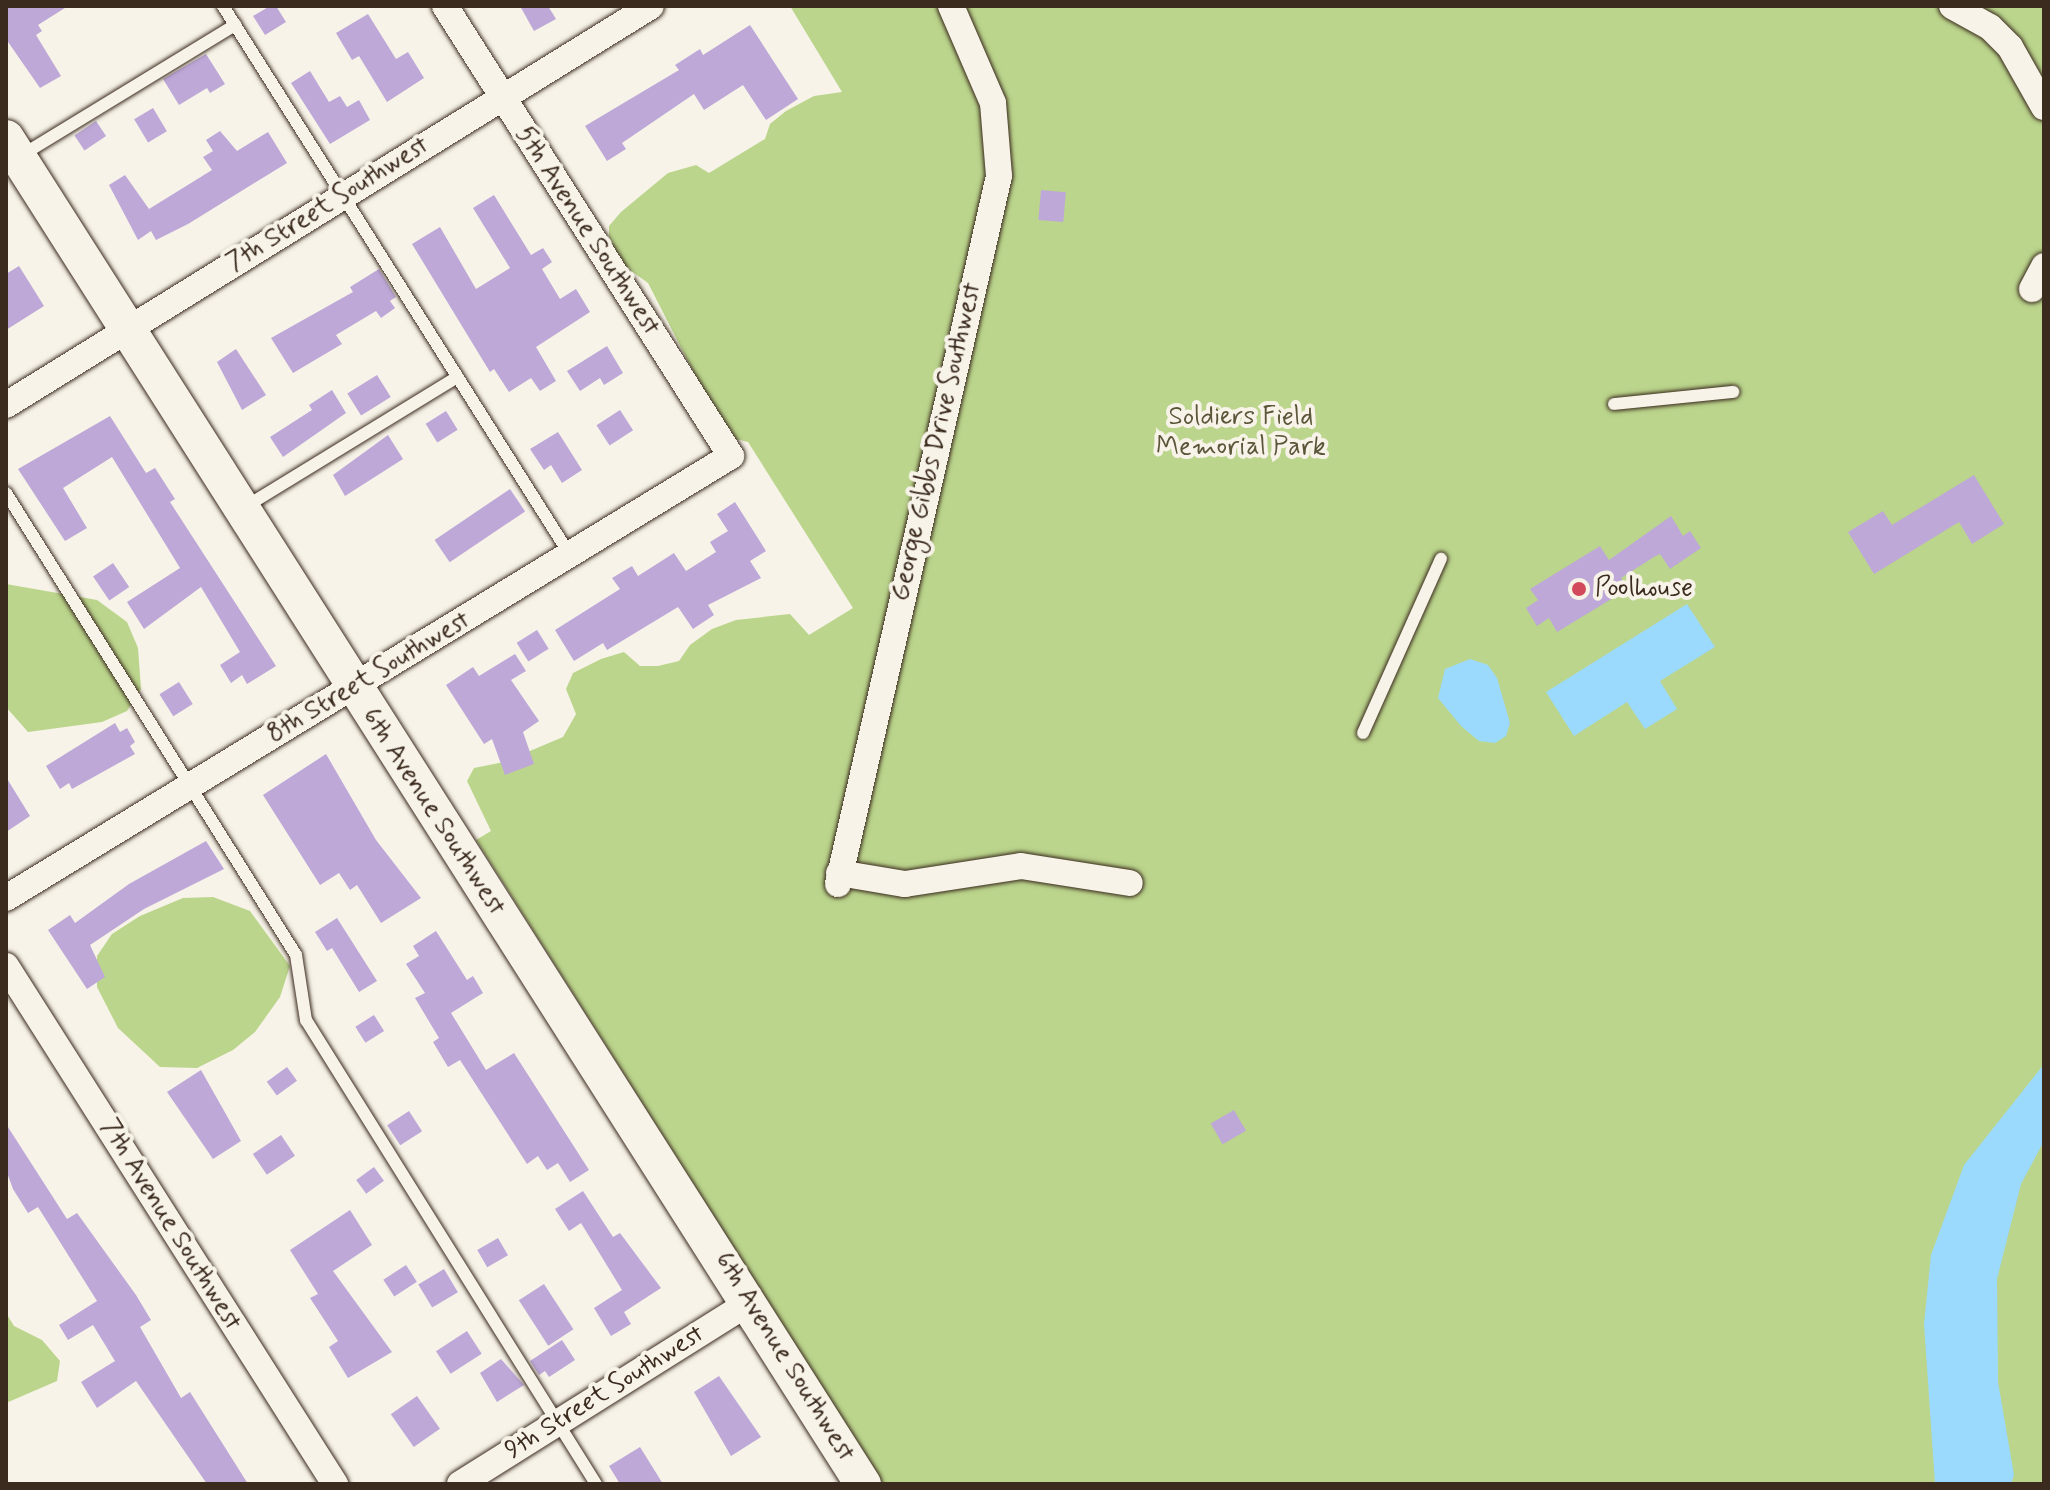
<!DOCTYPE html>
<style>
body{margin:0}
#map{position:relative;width:2050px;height:1490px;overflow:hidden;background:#f7f3e8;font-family:Mynerve,sans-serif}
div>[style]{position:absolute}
.green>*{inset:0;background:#bbd58c}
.water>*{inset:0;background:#9bdafc}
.building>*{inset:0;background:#bda8d8;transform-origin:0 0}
.roads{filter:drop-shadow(0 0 2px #3b2a1e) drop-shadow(0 0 2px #3b2a1e)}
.lane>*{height:12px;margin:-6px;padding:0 6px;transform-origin:6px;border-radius:6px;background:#f7f3e8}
.street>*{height:26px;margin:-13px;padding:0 13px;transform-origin:13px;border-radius:13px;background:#f7f3e8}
.secondary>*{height:36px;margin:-18px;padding:0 18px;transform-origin:18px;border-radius:18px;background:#f7f3e8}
.dots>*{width:22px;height:22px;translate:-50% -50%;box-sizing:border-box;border:4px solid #f7f3e8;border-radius:50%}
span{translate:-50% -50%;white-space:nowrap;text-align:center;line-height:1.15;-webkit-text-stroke:8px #f7f3e8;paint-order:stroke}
.street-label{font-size:26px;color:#3b2a1e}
.park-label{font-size:26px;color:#5b553a}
.poi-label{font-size:26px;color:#3b2a1e}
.left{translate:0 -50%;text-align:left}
.frame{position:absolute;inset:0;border:8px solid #3b2a1e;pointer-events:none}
</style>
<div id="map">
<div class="green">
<div style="clip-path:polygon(790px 6px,2044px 6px,2044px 1484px,883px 1484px,476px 840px,491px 831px,467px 781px,474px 768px,504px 762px,563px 737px,576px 714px,566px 689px,573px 673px,601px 659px,624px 652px,640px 666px,658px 666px,679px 661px,690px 645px,712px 629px,736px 620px,790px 614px,809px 635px,853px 608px,748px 442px,731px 438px,718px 420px,648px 283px,623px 265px,609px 243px,609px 226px,621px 212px,668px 173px,696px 165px,709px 173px,765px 139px,770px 124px,786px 111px,814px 96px,842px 92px)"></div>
<div style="clip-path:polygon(6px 584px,97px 600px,127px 622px,138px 648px,141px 689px,127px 711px,102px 722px,28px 732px,6px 707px)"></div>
<div style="clip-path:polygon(213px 897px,250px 911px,290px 966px,280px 997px,255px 1032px,233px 1050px,197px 1068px,160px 1067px,118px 1028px,97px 987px,97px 956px,112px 934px,140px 916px,183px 898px)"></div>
<div style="clip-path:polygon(6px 1313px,14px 1326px,42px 1340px,60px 1361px,57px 1381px,6px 1403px)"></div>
</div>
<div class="water">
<div style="clip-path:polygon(1687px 604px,1715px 647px,1660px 681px,1677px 709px,1645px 729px,1627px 702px,1574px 736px,1546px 692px)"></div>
<div style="clip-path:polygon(1470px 659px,1488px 665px,1497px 678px,1510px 723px,1506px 736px,1495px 743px,1479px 741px,1461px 726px,1438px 698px,1445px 669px)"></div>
<div style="clip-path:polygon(2044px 1064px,2044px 1141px,2021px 1184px,1997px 1279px,1998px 1382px,2014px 1475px,2011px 1484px,1935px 1484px,1924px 1324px,1931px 1255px,1964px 1165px)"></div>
</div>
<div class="building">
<div style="clip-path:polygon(6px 6px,68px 6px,38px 25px,42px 31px,36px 35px,61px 76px,40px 88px,6px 39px)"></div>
<div style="clip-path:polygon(270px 6px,276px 6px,286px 22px,265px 35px,253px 16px)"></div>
<div style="clip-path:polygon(520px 6px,548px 6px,556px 19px,534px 31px)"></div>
<div style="clip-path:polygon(368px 14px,396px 59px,408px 52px,424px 78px,387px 102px,359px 56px,352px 60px,336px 33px)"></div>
<div style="clip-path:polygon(750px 25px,798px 99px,766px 120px,743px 85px,704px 110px,694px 94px,622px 143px,626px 149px,607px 161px,585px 126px,679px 70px,675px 65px,700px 49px,703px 55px)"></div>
<div style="clip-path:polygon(206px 54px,225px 84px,210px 93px,207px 88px,179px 105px,163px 79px)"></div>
<div style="clip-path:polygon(310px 71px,329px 102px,340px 96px,347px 107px,359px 100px,370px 120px,330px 144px,291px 83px)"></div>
<div style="left:153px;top:108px;width:27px;height:22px;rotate:59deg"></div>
<div style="left:96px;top:121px;width:18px;height:26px;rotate:56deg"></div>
<div style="clip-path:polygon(220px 131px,237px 151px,268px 132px,287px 163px,188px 224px,156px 240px,151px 231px,138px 240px,109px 185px,125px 175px,149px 209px,212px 170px,203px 157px,213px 151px,206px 140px)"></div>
<div style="left:1041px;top:190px;width:25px;height:30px;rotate:5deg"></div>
<div style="clip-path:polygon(494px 195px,531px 255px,543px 248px,552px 262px,542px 269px,560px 299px,576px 289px,590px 312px,536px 347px,556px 381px,540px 391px,531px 378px,509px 392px,494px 369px,490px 372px,412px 244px,440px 227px,476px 289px,510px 268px,473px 208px)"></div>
<div style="clip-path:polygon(19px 266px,44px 306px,6px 330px,6px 274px)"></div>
<div style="clip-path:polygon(379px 269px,396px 297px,390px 301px,395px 308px,381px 318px,376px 311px,336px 335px,342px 344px,293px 373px,271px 338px,353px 292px,350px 287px)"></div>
<div style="clip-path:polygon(607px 346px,623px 373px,604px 385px,600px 378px,580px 391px,567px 371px)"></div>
<div style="clip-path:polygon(236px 349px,266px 395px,242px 410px,217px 362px)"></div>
<div style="left:377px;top:375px;width:26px;height:35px;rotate:58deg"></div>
<div style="clip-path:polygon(332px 390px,346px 413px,283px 457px,270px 437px,312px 410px,309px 405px)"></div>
<div style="left:620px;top:410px;width:24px;height:28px;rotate:57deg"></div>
<div style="left:446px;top:411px;width:22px;height:24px;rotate:58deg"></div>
<div style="clip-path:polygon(110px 416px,146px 473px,155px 468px,175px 499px,170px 502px,276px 666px,247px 684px,242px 675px,231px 683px,220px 665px,240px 652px,201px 587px,144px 629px,127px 602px,180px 568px,112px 457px,63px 488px,87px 528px,65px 541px,18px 469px)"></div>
<div style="clip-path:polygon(558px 432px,582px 470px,562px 483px,551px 465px,544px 470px,530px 449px)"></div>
<div style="clip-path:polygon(388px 435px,403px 459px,345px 496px,333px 475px)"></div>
<div style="clip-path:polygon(1974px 475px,2004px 524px,1972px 544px,1959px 522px,1874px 574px,1848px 532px,1883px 511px,1892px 525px)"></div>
<div style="left:510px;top:489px;width:27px;height:91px;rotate:56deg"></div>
<div style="clip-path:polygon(735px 502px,766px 551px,750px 561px,761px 578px,708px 605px,714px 615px,693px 629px,678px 607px,607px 650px,603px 643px,574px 661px,555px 630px,620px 589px,612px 578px,632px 566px,638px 576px,674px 553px,686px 571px,716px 552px,710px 542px,728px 531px,717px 514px)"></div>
<div style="clip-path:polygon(1671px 516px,1683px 536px,1690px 531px,1701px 548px,1670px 569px,1660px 554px,1654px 557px,1621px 578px,1628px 589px,1557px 632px,1549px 618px,1537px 626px,1526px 608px,1538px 600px,1530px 589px,1600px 546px,1609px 560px)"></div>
<div style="left:113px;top:563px;width:29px;height:24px;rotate:56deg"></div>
<div style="left:537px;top:630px;width:22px;height:24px;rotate:58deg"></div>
<div style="clip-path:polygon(515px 654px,526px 671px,511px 680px,539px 721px,523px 732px,534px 764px,505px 775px,492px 739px,484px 744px,446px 685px,473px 667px,479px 676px)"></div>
<div style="left:179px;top:682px;width:26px;height:23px;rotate:58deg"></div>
<div style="clip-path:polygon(115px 723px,120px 732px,127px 728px,135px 742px,130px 746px,135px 754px,72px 789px,69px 783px,60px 789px,46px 766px)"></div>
<div style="clip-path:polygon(326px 754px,376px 840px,421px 898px,381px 923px,357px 885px,350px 890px,339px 873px,320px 885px,263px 795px)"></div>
<div style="clip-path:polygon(6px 777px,30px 816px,6px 832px)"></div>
<div style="clip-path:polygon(206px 841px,224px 869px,144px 909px,90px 945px,105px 977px,87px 989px,48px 930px,70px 915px,75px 923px,129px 884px)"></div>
<div style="clip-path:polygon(337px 918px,377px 981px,359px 992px,332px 948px,327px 951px,315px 932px)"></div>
<div style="clip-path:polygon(436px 931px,467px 980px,473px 976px,483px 993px,451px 1013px,486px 1070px,514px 1053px,589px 1170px,570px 1182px,558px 1163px,547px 1170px,538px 1156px,527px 1164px,460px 1060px,448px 1067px,433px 1042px,439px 1038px,415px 998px,425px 993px,406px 964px,419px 956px,413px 946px)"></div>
<div style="left:374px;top:1015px;width:19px;height:22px;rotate:58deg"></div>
<div style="left:287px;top:1067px;width:17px;height:25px;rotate:54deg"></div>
<div style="clip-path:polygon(201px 1070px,241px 1141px,213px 1159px,167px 1092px)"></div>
<div style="left:1234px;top:1110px;width:24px;height:27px;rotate:60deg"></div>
<div style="left:409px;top:1111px;width:24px;height:26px;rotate:57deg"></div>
<div style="clip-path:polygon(6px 1124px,67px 1219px,77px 1213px,136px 1295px,151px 1320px,140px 1327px,181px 1398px,190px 1392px,248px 1484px,207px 1484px,136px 1381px,97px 1408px,81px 1382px,115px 1361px,93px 1325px,68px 1340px,59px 1325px,97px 1301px,38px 1207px,28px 1213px,13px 1189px,6px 1170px)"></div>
<div style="left:281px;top:1135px;width:25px;height:34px;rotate:56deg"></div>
<div style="left:374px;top:1167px;width:17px;height:22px;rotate:54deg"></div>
<div style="clip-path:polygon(583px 1191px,613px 1237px,620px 1233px,661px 1288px,624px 1312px,631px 1324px,611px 1336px,594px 1308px,622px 1290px,581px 1223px,569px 1231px,555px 1209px)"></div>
<div style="clip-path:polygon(350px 1210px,372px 1245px,333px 1271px,392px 1352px,348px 1378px,329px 1347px,338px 1341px,310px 1298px,318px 1294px,290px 1250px)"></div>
<div style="left:498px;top:1238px;width:20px;height:24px;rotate:60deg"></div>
<div style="left:406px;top:1265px;width:20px;height:27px;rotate:57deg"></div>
<div style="left:444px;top:1269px;width:27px;height:30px;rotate:59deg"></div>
<div style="left:544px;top:1284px;width:54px;height:30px;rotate:57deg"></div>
<div style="left:467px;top:1331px;width:27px;height:37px;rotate:57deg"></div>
<div style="clip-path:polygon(562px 1340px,575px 1360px,549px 1377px,545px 1371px,539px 1375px,530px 1361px)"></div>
<div style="clip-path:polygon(501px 1359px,524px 1385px,497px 1402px,480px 1373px)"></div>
<div style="clip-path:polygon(719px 1376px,761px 1437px,731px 1456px,694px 1392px)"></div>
<div style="left:417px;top:1396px;width:40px;height:32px;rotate:55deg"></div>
<div style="clip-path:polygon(640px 1447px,663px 1484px,620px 1484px,609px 1466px)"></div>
</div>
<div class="roads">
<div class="lane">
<div style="left:223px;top:6px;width:649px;rotate:57.7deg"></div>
<div style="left:22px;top:155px;width:250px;rotate:-31.4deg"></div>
<div style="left:1614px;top:404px;width:120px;rotate:-5.8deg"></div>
<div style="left:6px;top:493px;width:545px;rotate:57.88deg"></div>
<div style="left:296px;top:955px;width:66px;rotate:81.3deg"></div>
<div style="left:306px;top:1020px;width:547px;rotate:57.99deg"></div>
<div style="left:245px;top:507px;width:249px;rotate:-31.5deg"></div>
<div style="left:1363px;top:733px;width:191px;rotate:-65.9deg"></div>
</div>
<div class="street">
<div style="left:1952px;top:6px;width:43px;rotate:28.9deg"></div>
<div style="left:1990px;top:27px;width:28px;rotate:45deg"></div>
<div style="left:2010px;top:47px;width:69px;rotate:60.5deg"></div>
<div style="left:2032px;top:289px;width:26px;rotate:-62deg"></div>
<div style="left:6px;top:405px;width:758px;rotate:-31.74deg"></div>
<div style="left:839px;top:873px;width:67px;rotate:9.5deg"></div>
<div style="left:905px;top:884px;width:117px;rotate:-8.8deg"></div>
<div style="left:1021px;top:866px;width:110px;rotate:8.9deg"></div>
<div style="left:838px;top:884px;width:726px;rotate:-77.19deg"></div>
<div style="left:999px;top:176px;width:73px;rotate:-94.7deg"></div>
<div style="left:993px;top:103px;width:106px;rotate:-113.4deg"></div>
<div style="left:6px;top:898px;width:849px;rotate:-31.37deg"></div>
<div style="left:731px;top:456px;width:533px;rotate:-122.44deg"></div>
<div style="left:6px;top:966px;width:614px;rotate:57.58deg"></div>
<div style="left:460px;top:1484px;width:342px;rotate:-32.1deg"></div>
</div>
<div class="secondary">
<div style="left:6px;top:138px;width:1596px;rotate:57.52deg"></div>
</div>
</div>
<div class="dots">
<div style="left:1579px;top:589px;background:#d1495b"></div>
</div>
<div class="street-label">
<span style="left:328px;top:205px;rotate:-32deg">7th Street Southwest</span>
<span style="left:587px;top:231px;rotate:57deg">5th Avenue Southwest</span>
<span style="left:937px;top:442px;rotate:-77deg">George Gibbs Drive Southwest</span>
<span style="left:369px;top:678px;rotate:-31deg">8th Street Southwest</span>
<span style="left:433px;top:812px;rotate:57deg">6th Avenue Southwest</span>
<span style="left:170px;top:1225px;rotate:58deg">7th Avenue Southwest</span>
<span style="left:784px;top:1357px;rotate:58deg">6th Avenue Southwest</span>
<span style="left:605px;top:1393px;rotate:-32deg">9th Street Southwest</span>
</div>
<div class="park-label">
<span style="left:1241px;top:433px">Soldiers Field<br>Memorial Park</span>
</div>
<div class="poi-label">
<span class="left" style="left:1595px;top:589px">Poolhouse</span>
</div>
<div class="frame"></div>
</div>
